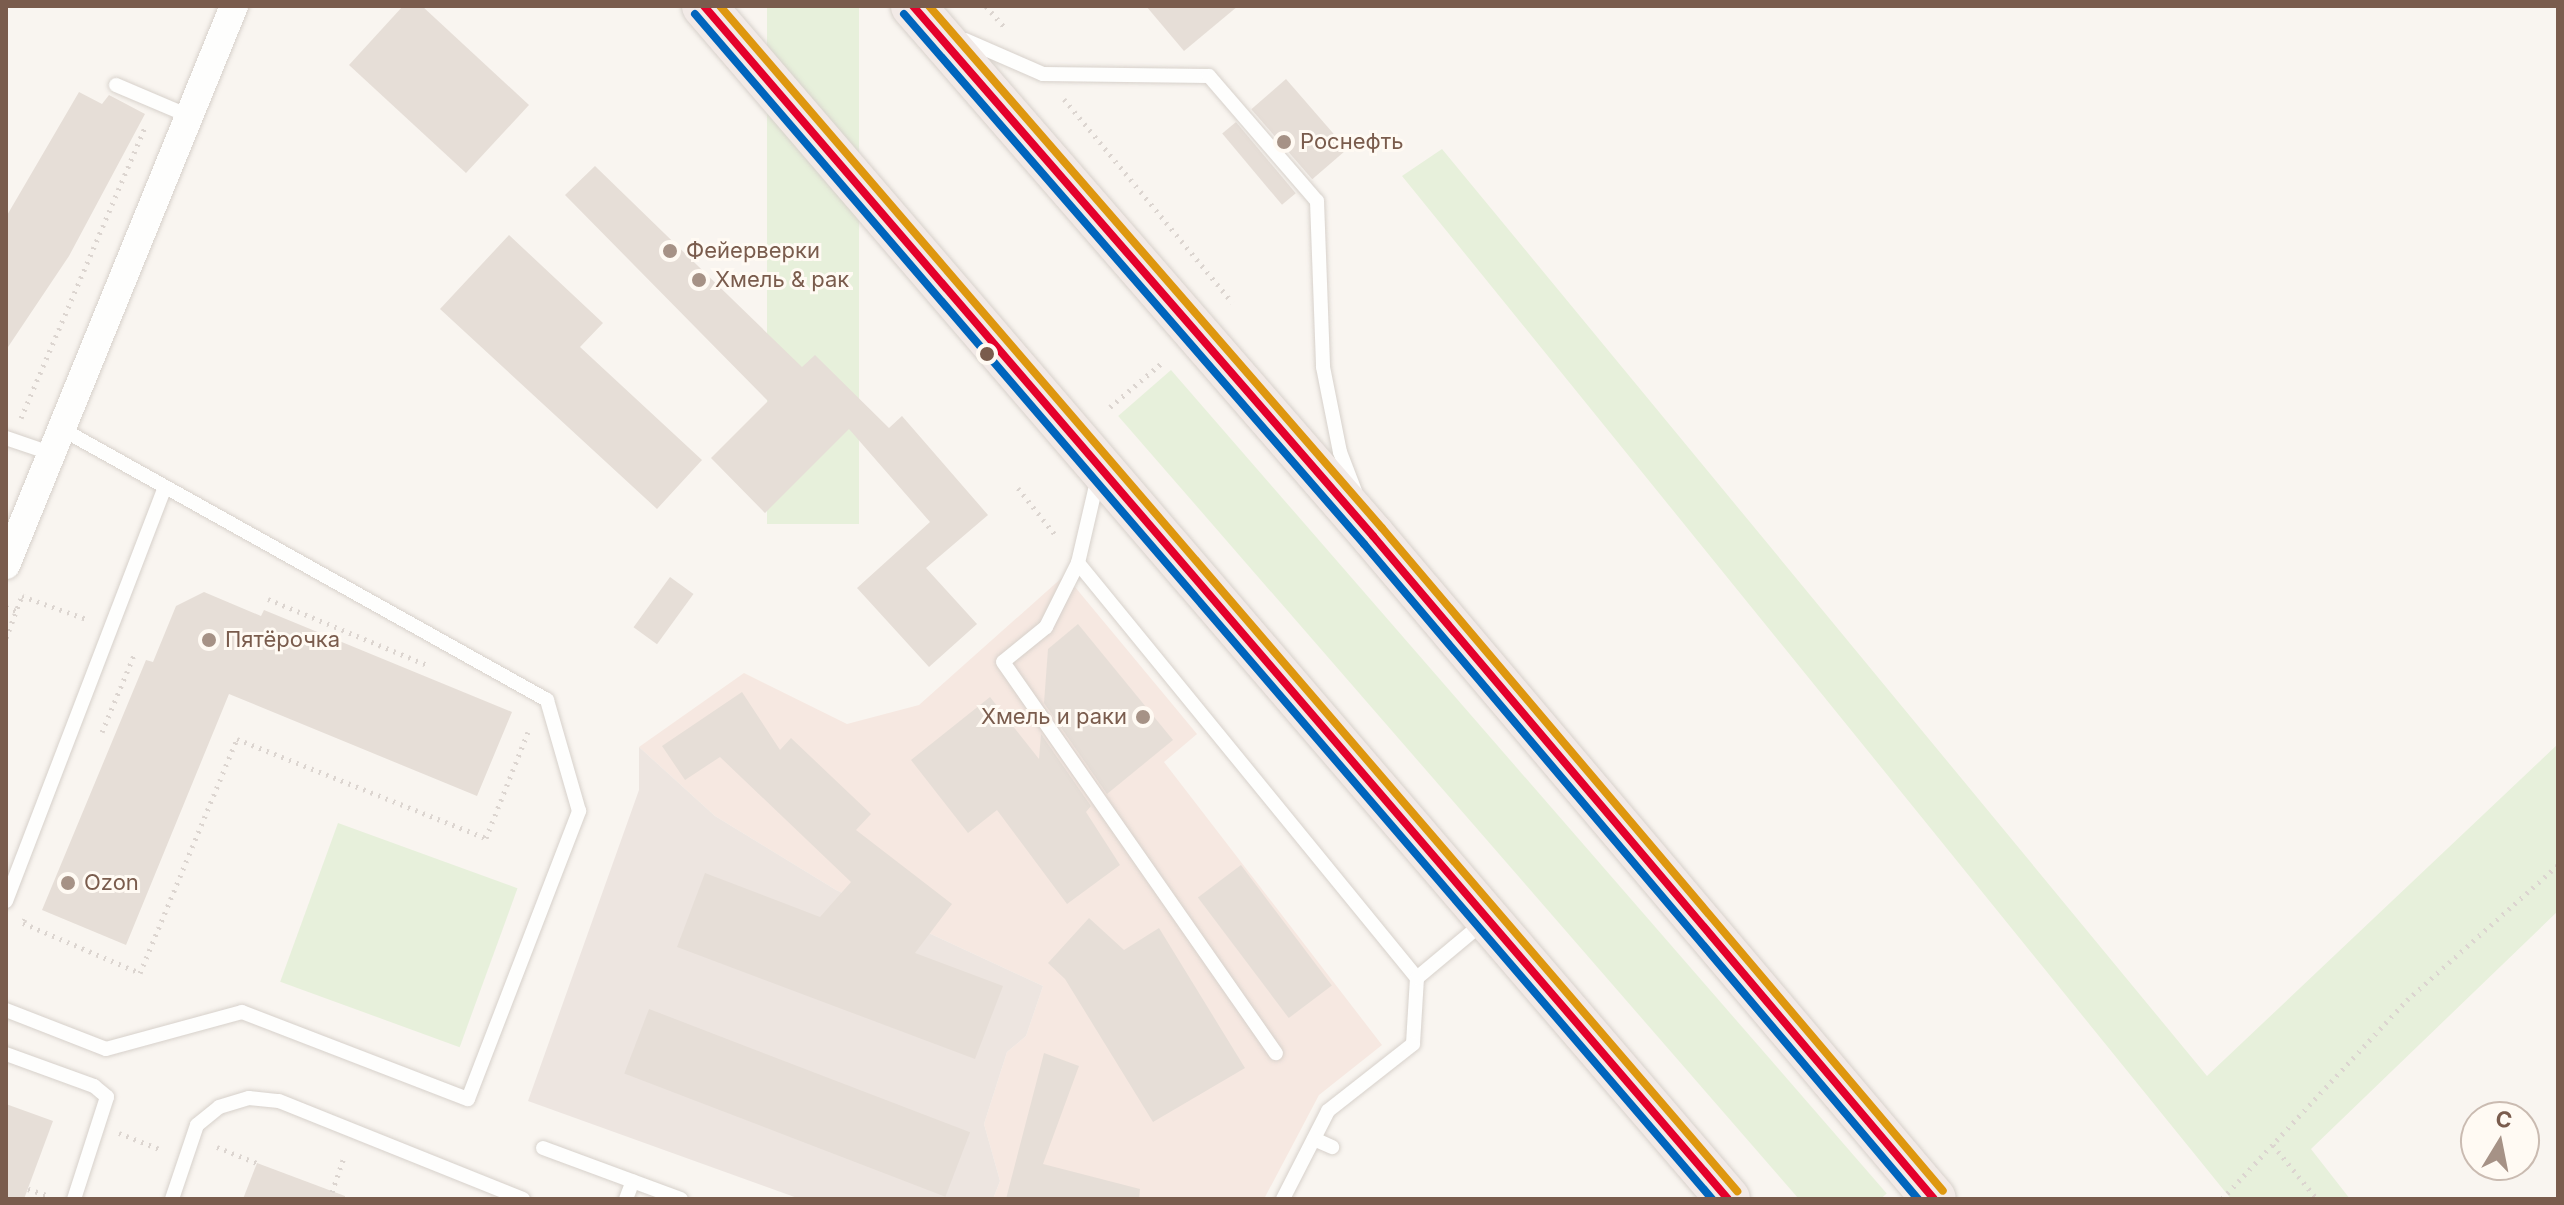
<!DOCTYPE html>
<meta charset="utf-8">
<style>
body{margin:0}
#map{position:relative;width:2564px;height:1205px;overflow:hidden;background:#f9f5f0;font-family:Inter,sans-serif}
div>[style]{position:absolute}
.commercial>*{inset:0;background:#f6e8e1}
.industrial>*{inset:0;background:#ede5e0}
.green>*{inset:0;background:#e7f0db;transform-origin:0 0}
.building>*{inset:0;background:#e6ded7;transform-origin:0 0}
.path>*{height:5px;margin-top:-2.5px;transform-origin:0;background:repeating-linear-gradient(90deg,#dcd5d0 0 2px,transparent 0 8px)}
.roads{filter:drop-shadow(0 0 2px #d7d1cb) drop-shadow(0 0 2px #d7d1cb)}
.lane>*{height:14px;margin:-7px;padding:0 7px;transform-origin:7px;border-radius:7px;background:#fefefd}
.street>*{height:28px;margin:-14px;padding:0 14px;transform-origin:14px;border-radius:14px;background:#fefefd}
.highway>*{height:44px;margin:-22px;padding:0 22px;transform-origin:22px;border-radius:22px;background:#f2eae7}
.bus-1>*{height:8px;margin:-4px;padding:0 4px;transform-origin:4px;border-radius:4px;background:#e4002b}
.bus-2>*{height:8px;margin:-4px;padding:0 4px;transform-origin:4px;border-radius:4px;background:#0065bd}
.bus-3>*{height:8px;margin:-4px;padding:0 4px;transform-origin:4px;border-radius:4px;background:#de970f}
.dots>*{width:22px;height:22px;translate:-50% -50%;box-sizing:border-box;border:4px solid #fffaf3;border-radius:50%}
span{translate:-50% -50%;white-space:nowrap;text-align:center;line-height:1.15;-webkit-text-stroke:6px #fffaf3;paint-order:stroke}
.poi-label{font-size:22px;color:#7a5c4d}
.left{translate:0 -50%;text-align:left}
.right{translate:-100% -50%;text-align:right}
.frame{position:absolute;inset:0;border:8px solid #7a5c4d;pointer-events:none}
.north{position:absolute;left:2460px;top:1101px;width:80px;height:80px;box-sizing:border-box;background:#fffaf3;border:2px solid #cabbb1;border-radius:50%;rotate:10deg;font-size:22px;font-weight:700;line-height:32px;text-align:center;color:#7a5c4d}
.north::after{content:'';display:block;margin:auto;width:28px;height:36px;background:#a69286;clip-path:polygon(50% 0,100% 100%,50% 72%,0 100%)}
</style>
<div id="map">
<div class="commercial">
<div style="clip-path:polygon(1065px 575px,1197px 734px,1164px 762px,1382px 1045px,1319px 1095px,1264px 1199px,993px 1199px,1000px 1181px,984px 1124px,1007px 1052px,1026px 1036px,1043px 986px,836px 890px,715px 816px,639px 747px,744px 673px,847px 724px,919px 705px)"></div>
</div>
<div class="industrial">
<div style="clip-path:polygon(639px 747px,715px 816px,836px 890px,1043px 986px,1026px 1036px,1007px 1052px,984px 1124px,1000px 1181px,993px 1199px,800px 1199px,528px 1101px,639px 790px)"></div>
</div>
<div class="green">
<div style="left:767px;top:6px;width:92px;height:518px"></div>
<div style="clip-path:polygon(1442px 149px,2207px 1076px,2558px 744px,2558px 911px,2311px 1149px,2350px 1199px,2231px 1199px,1402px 176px)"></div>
<div style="left:1171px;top:370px;width:1091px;height:70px;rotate:49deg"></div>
<div style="left:338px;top:823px;width:191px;height:169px;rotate:20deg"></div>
</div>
<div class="building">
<div style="clip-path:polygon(403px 6px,422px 6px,529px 105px,466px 173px,349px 65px)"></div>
<div style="clip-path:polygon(1146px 6px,1238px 6px,1184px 51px)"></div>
<div style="left:1286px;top:79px;width:93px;height:46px;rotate:49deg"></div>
<div style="clip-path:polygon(79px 92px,102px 104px,109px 95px,145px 114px,69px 256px,6px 350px,6px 217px)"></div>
<div style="left:1236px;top:122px;width:93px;height:18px;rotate:50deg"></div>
<div style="clip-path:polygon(595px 166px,802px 367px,815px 355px,889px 428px,902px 416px,988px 515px,926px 568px,977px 624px,929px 667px,857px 588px,930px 522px,849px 429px,765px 513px,711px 458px,768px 401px,565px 195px)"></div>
<div style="clip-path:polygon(509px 235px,603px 323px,580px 347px,702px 460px,657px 509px,440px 309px)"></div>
<div style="left:670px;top:577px;width:29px;height:62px;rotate:36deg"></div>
<div style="clip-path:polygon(204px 592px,261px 616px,264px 610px,512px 712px,477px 796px,229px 694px,126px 945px,42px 910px,146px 660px,153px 662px,176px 606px)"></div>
<div style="clip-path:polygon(1078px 624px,1173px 740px,1107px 794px,1044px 703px,1048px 649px)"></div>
<div style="clip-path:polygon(742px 692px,780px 750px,791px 738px,871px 814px,856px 830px,952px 904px,915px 953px,1003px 986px,975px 1059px,677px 947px,705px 873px,820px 917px,851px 882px,720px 757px,685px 780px,662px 746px)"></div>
<div style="clip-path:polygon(990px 697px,1039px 759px,1041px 734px,1091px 806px,1086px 812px,1120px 865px,1067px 904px,997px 810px,968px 833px,911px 760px)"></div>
<div style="left:1241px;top:865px;width:151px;height:54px;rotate:53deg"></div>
<div style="clip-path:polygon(1089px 918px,1124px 950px,1159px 928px,1245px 1068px,1153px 1122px,1065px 979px,1048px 963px)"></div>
<div style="left:649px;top:1009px;width:344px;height:69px;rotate:21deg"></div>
<div style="clip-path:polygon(1044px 1053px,1079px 1066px,1043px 1164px,1140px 1189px,1139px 1199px,1006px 1199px)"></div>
<div style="clip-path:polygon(6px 1104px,53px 1121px,24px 1199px,6px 1199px)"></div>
<div style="clip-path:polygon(257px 1163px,345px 1196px,345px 1199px,243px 1199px)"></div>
</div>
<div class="path">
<div style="left:986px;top:6px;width:28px;rotate:49deg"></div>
<div style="left:1064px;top:99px;width:264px;rotate:50.4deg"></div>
<div style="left:1110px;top:407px;width:71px;rotate:-40.4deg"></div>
<div style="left:21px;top:418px;width:319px;rotate:-66.9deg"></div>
<div style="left:1018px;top:488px;width:63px;rotate:51.5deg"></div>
<div style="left:22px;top:596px;width:71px;rotate:19.7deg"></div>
<div style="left:268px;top:599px;width:172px;rotate:22.5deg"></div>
<div style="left:6px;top:607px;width:11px;rotate:22deg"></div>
<div style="left:6px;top:638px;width:48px;rotate:-69.3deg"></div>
<div style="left:102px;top:732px;width:83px;rotate:-67.4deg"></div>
<div style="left:25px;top:919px;width:4px;rotate:117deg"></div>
<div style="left:23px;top:923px;width:127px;rotate:23.1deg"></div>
<div style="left:140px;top:973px;width:253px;rotate:-67.5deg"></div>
<div style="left:237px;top:739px;width:268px;rotate:21.7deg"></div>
<div style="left:486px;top:838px;width:114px;rotate:-68.4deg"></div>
<div style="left:119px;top:1133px;width:46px;rotate:21.6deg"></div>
<div style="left:2273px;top:1145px;width:70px;rotate:50.8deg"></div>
<div style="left:217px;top:1147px;width:43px;rotate:21.8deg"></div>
<div style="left:28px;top:1189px;width:23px;rotate:18deg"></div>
<div style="left:332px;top:1192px;width:39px;rotate:-71deg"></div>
<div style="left:2222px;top:1199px;width:272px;rotate:-47.1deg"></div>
<div style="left:2407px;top:1000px;width:203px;rotate:-41.8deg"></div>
</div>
<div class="roads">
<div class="lane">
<div style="left:965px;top:40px;width:85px;rotate:23.6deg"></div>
<div style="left:1043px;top:74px;width:166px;rotate:0.7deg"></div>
<div style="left:1209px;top:76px;width:165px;rotate:49.2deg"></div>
<div style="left:1317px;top:201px;width:166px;rotate:87.9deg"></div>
<div style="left:1323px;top:367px;width:87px;rotate:78.7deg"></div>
<div style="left:1340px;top:452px;width:42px;rotate:69deg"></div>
<div style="left:116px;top:85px;width:79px;rotate:23deg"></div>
<div style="left:6px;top:438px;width:46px;rotate:18.8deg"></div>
<div style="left:1098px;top:477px;width:88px;rotate:103.1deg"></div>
<div style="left:1078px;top:563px;width:72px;rotate:116.6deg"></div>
<div style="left:1046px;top:627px;width:55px;rotate:140.9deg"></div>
<div style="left:1003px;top:662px;width:477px;rotate:55.1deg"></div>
<div style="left:1078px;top:563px;width:536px;rotate:50.76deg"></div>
<div style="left:1417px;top:978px;width:66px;rotate:93.5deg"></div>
<div style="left:1413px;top:1044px;width:108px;rotate:141.8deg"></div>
<div style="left:1328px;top:1111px;width:99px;rotate:117.1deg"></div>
<div style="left:6px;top:901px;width:443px;rotate:-69deg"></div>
<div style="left:1417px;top:978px;width:87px;rotate:-39.9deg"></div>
<div style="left:6px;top:1010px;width:107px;rotate:21.3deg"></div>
<div style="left:106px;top:1049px;width:141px;rotate:-15.2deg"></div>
<div style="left:242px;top:1012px;width:242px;rotate:21.1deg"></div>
<div style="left:468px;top:1099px;width:309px;rotate:-68.9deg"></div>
<div style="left:579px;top:811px;width:116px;rotate:-106.1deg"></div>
<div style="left:547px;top:700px;width:558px;rotate:-150.82deg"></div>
<div style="left:6px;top:1054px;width:94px;rotate:20deg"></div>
<div style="left:94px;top:1086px;width:17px;rotate:40deg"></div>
<div style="left:107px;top:1097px;width:107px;rotate:107.9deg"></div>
<div style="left:1314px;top:1139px;width:20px;rotate:24deg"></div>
<div style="left:543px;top:1148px;width:147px;rotate:20.3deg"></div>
<div style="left:172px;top:1199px;width:78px;rotate:-71.3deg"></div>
<div style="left:197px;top:1125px;width:28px;rotate:-39deg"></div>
<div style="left:219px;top:1107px;width:31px;rotate:-17deg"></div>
<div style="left:249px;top:1098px;width:30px;rotate:6deg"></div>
<div style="left:279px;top:1101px;width:263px;rotate:21.9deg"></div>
<div style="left:626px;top:1199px;width:19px;rotate:-69deg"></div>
</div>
<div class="street">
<div style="left:6px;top:565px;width:604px;rotate:-67.81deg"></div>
</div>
<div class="highway">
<div style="left:704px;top:6px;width:1572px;rotate:49.36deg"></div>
<div style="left:913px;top:6px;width:702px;rotate:49.04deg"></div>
<div style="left:1373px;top:536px;width:868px;rotate:49.76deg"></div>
</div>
</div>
<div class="bus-1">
<div style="left:704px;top:6px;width:1572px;rotate:49.36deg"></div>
<div style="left:913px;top:6px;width:702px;rotate:49.04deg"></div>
<div style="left:1373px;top:536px;width:868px;rotate:49.76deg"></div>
</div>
<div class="bus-2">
<div style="left:695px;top:14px;width:1562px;rotate:49.36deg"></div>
<div style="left:904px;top:14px;width:702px;rotate:49.04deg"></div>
<div style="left:1364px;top:544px;width:858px;rotate:49.78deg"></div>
</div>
<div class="bus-3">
<div style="left:720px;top:6px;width:1562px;rotate:49.36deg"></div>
<div style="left:929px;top:6px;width:691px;rotate:49.05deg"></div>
<div style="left:1382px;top:528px;width:868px;rotate:49.76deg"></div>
</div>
<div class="dots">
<div style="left:1284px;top:142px;background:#a69286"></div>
<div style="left:670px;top:251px;background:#a69286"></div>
<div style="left:699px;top:280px;background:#a69286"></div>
<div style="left:987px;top:354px;background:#7a5c4d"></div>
<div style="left:209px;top:640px;background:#a69286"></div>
<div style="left:1143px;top:717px;background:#a69286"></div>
<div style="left:68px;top:883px;background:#a69286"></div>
</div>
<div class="poi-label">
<span class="left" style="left:1300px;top:142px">Роснефть</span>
<span class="left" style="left:686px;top:251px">Фейерверки</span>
<span class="left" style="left:715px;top:280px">Хмель &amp; рак</span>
<span class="left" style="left:225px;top:640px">Пятёрочка</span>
<span class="right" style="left:1127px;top:717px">Хмель и раки</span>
<span class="left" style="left:84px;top:883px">Ozon</span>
</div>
<div class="frame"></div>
<div class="north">С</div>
</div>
